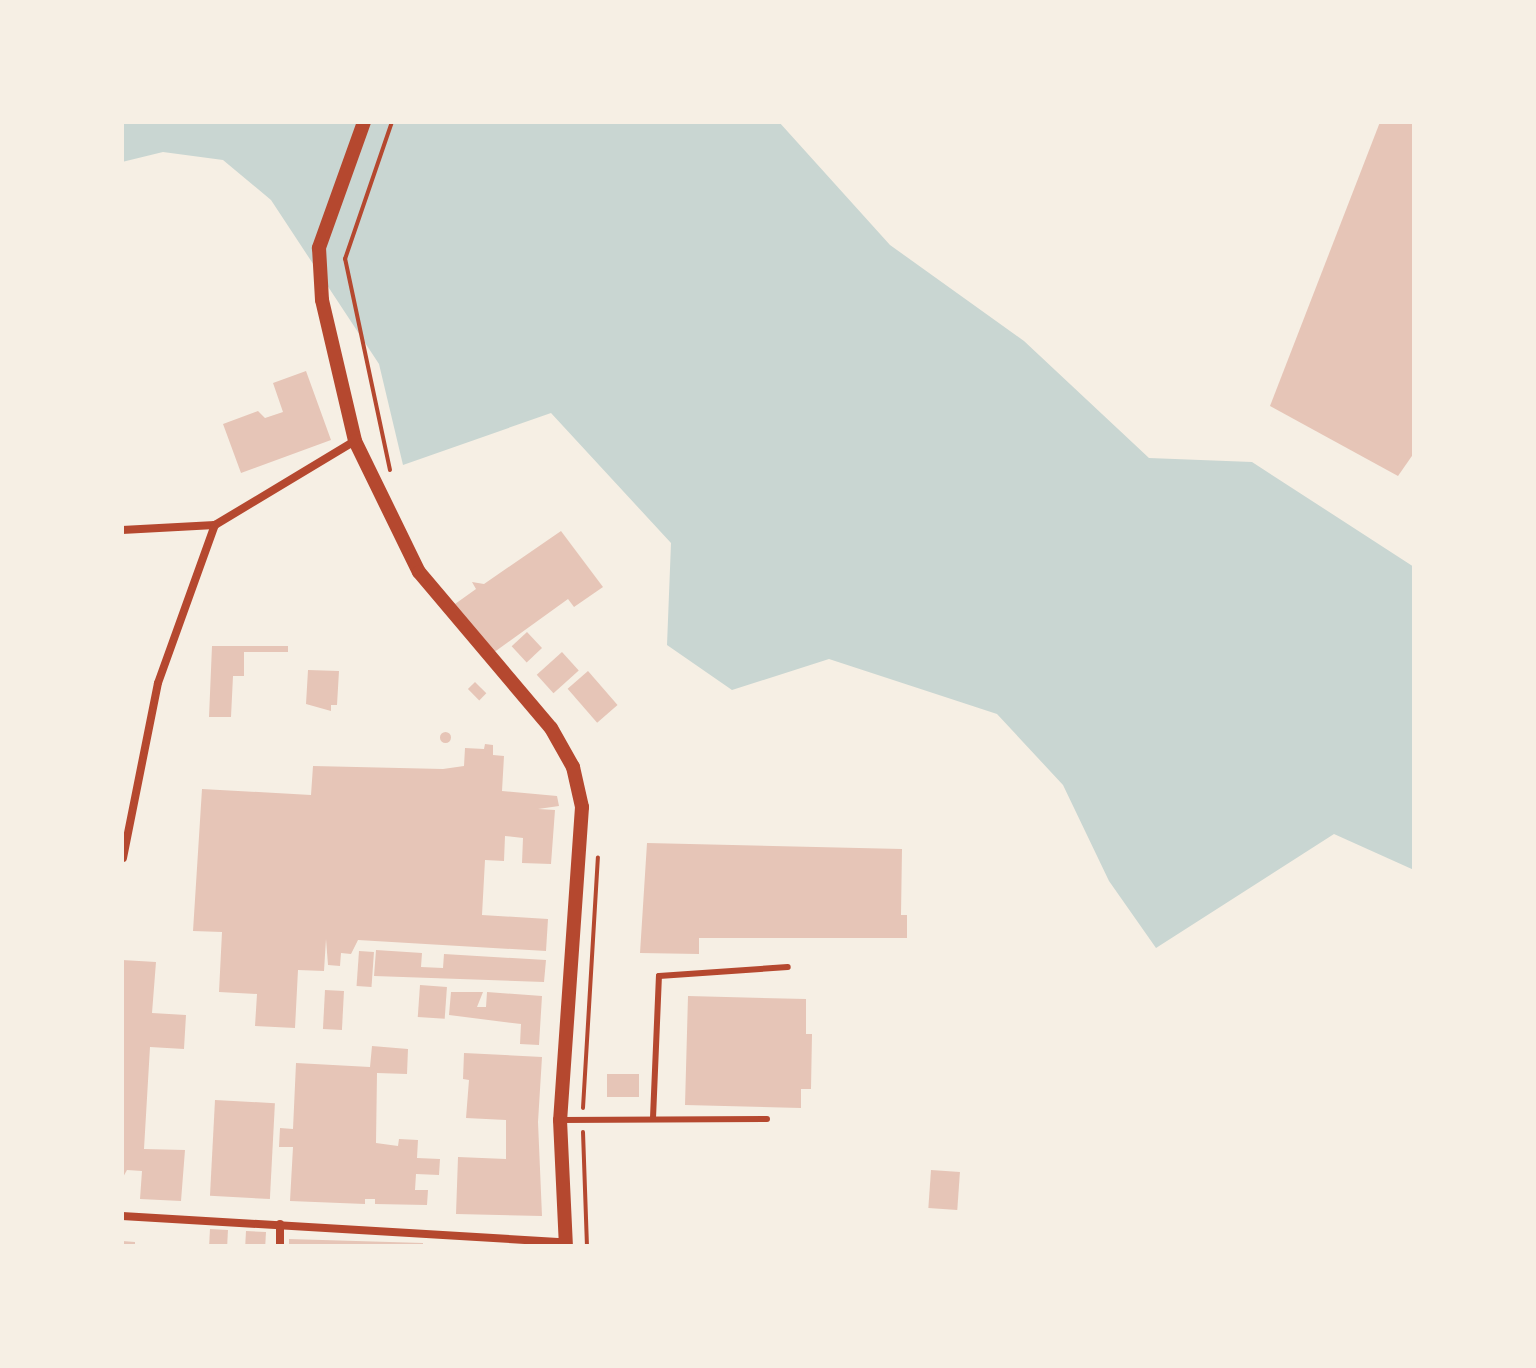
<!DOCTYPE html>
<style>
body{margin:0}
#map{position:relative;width:1536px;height:1368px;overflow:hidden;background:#f6efe4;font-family:"Playfair Display",serif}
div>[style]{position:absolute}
.water>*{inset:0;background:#c9d6d2}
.building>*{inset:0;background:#e6c5b7;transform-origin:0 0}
.round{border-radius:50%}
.path>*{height:4px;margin:-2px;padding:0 2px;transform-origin:2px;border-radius:2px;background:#b5482f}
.service>*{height:6px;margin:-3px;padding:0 3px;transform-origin:3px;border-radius:3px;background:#b5482f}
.minor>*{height:8px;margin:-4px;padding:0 4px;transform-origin:4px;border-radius:4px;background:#b5482f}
.tertiary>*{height:14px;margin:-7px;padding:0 7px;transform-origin:7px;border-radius:7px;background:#b5482f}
span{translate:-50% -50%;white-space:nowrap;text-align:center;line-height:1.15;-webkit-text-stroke:8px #f6efe4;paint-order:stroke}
.frame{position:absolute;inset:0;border:124px solid #f6efe4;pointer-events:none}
</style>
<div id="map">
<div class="water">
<div style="clip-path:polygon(122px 122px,779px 122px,890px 245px,1024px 341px,1149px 458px,1252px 462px,1414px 567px,1414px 870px,1334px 834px,1156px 948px,1109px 881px,1063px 785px,997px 714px,829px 659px,732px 690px,667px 645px,671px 543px,551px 413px,403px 465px,379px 364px,271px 200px,223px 160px,163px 152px,122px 162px)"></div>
</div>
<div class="building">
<div style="clip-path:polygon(1380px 122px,1414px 122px,1414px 453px,1398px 476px,1270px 406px)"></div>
<div style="clip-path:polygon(306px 371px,331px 440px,241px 473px,223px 424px,258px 411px,265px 418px,283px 412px,273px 383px)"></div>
<div style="clip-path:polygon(561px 531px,603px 587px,574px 607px,568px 599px,493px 653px,455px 604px,476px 589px,472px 582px,484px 584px)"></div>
<div style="left:527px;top:632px;width:22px;height:21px;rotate:47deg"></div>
<div style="clip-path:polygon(212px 646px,288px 646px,288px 652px,244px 652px,244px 676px,233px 676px,231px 717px,209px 717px)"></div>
<div style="left:562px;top:652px;width:25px;height:34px;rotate:48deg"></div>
<div style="clip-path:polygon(308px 670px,339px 671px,337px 705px,331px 705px,331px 711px,306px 704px)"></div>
<div style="left:588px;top:671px;width:45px;height:27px;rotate:49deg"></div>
<div style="left:475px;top:682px;width:16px;height:10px;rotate:45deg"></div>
<div class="round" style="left:439.5px;top:731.5px;width:11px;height:11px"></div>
<div style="clip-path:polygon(485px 744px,493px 745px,493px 755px,504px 756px,502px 791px,557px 796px,559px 806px,538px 809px,555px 810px,551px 864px,522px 863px,523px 838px,505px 836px,504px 861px,485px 860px,482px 915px,548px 919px,546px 951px,358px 940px,351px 954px,341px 953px,340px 966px,328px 965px,326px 939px,324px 971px,298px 970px,295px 1028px,255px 1026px,257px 994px,219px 992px,222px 932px,193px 931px,202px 789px,311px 795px,313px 766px,443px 769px,464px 766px,465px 748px,484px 749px)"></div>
<div style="clip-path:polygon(647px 843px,902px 849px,901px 915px,907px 915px,907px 938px,699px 938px,699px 954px,640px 953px)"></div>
<div style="clip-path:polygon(376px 950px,422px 953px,421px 967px,443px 968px,444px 954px,546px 960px,544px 982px,374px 976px)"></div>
<div style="left:359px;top:951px;width:15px;height:35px;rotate:4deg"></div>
<div style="clip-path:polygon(122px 960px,156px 962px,152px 1013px,186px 1015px,184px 1049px,150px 1047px,144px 1149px,185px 1150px,181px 1201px,140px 1199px,142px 1171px,127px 1170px,122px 1179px)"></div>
<div style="left:420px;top:985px;width:27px;height:32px;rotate:4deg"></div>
<div style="left:325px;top:990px;width:19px;height:39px;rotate:3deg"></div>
<div style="clip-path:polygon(451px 992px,483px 992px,477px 1007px,486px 1007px,487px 992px,542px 996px,539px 1045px,520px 1044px,521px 1024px,449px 1015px)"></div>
<div style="clip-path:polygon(688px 996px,806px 999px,806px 1034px,812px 1034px,811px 1089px,801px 1089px,801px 1108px,685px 1105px)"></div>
<div style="clip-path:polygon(372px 1046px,408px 1049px,407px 1074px,377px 1073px,376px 1143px,398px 1146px,399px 1139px,418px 1140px,417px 1158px,440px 1159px,439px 1175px,416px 1174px,415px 1190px,428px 1190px,427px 1205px,375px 1204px,375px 1199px,365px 1199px,365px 1204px,290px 1201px,293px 1147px,279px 1147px,280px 1128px,293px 1129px,296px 1063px,370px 1067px)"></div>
<div style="clip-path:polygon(464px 1053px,542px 1057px,538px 1122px,542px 1216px,456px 1214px,458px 1157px,506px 1159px,506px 1120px,466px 1118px,469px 1080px,463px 1079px)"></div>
<div style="left:607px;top:1074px;width:32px;height:23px"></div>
<div style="left:215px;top:1100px;width:60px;height:96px;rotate:3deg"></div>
<div style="left:931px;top:1170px;width:29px;height:38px;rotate:4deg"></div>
<div style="left:210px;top:1229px;width:18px;height:17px;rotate:3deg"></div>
<div style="left:246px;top:1231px;width:20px;height:15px;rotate:3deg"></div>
<div style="clip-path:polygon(289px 1239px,423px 1243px,423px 1246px,289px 1246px)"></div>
<div style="clip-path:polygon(122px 1241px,135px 1242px,135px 1246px,122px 1246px)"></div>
</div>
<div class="path">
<div style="left:390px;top:470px;width:216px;rotate:-102deg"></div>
<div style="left:345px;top:259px;width:145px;rotate:-71.1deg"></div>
<div style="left:583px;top:1108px;width:251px;rotate:-86.6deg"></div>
<div style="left:583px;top:1132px;width:114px;rotate:88deg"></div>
</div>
<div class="service">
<div style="left:653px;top:1118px;width:142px;rotate:-87.6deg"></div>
<div style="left:659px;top:976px;width:129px;rotate:-4deg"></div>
<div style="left:560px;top:1120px;width:207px;rotate:-0.3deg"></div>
</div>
<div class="minor">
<div style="left:122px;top:530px;width:93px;rotate:-3.1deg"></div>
<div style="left:215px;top:525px;width:163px;rotate:-31deg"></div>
<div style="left:123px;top:858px;width:178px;rotate:-78.7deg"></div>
<div style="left:158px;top:683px;width:168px;rotate:-70.2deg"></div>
<div style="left:122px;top:1216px;width:445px;rotate:3.4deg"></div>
<div style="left:280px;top:1246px;width:22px;rotate:-90deg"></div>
</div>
<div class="tertiary">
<div style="left:364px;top:122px;width:134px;rotate:109.7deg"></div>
<div style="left:319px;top:248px;width:52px;rotate:86.7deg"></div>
<div style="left:322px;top:300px;width:145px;rotate:76.8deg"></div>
<div style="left:355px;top:441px;width:146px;rotate:64deg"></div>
<div style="left:419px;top:572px;width:204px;rotate:49.8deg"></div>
<div style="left:551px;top:728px;width:45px;rotate:60.6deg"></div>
<div style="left:573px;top:767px;width:41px;rotate:77.3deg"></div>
<div style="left:582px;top:807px;width:314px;rotate:94deg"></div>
<div style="left:560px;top:1120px;width:126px;rotate:87.3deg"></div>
</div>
<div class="frame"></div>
</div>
